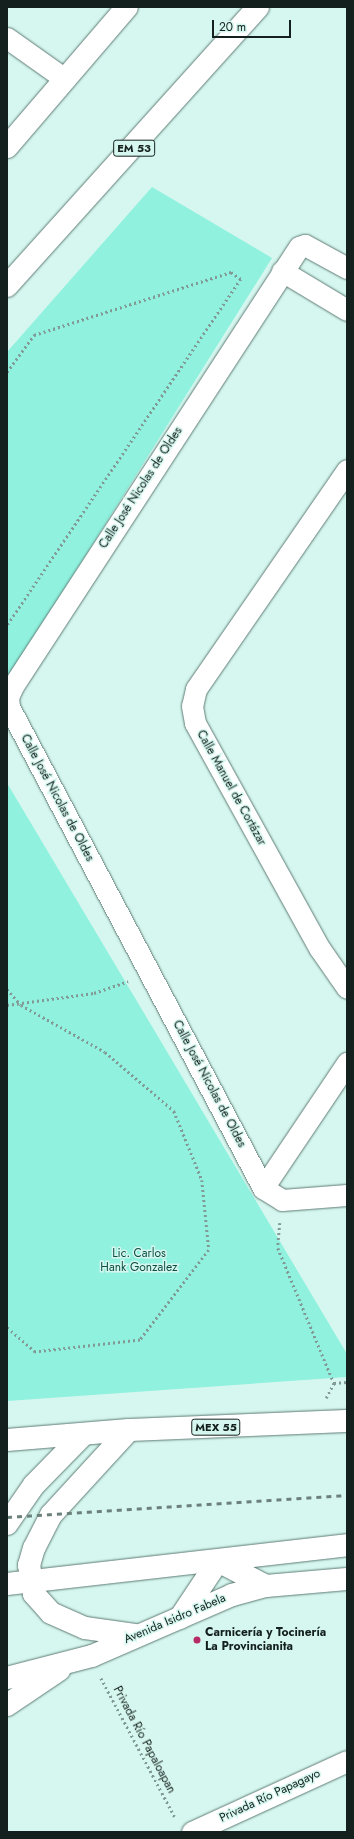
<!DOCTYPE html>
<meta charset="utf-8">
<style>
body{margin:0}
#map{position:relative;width:354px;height:1839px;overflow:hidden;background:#d6f7ef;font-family:Jost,sans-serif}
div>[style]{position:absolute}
.green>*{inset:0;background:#8ff1de}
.path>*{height:2.5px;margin-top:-1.25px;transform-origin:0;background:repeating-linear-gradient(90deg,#829a95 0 2px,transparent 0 5px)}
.roads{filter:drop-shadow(0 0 1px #5e7b75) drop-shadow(0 0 1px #5e7b75)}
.minor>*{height:21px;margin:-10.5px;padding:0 10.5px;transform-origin:10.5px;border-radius:10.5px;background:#fff}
.secondary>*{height:22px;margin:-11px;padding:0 11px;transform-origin:11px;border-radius:11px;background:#fff}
.primary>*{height:22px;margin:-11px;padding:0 11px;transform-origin:11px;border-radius:11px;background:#fff}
.trunk>*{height:22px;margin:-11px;padding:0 11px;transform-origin:11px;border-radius:11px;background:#fff}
.rail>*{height:3px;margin-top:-1.5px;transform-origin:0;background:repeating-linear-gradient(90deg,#6b807b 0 5px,transparent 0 10px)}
.dots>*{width:11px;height:11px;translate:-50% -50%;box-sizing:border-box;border:2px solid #d6f7ef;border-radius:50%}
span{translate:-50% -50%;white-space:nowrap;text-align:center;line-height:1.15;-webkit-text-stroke:3px #d6f7ef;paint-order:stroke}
.shield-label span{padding:1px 3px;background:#d6f7ef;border:1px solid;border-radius:3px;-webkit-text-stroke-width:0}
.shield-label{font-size:11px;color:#14201e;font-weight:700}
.street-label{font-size:12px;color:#14201e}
.park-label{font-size:12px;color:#0c4d43}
.poi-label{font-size:12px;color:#14201e;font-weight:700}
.left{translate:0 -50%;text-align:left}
.frame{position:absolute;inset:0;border:8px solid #14201e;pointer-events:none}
.scale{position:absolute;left:212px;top:20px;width:79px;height:18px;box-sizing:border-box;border:2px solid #14201e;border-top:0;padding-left:5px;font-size:12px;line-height:14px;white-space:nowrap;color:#14201e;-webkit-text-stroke:3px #d6f7ef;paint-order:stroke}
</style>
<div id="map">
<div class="green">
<div style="clip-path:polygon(152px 187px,272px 258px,7px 681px,7px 352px)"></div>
<div style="clip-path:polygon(7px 783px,347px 1354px,347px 1377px,7px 1401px)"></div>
</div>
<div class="path">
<div style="left:7px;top:372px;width:46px;rotate:-53.9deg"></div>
<div style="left:34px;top:335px;width:207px;rotate:-17.7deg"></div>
<div style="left:231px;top:272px;width:12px;rotate:35deg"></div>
<div style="left:241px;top:279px;width:419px;rotate:124deg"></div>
<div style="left:7px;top:989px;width:21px;rotate:49deg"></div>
<div style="left:21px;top:1005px;width:96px;rotate:29.2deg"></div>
<div style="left:105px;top:1052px;width:91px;rotate:40.5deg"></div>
<div style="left:174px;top:1111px;width:74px;rotate:67.9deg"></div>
<div style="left:202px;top:1180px;width:70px;rotate:84.3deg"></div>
<div style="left:209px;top:1250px;width:113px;rotate:127.5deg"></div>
<div style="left:140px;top:1340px;width:106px;rotate:173.5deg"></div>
<div style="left:35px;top:1352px;width:37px;rotate:-139deg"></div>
<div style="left:7px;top:1005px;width:88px;rotate:-7.9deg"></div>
<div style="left:94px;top:993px;width:36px;rotate:-19deg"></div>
<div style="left:280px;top:1223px;width:25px;rotate:95deg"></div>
<div style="left:278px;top:1248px;width:146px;rotate:67.5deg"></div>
<div style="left:326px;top:1398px;width:17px;rotate:-62deg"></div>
<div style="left:334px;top:1383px;width:13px;rotate:-4deg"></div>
<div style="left:101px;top:1678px;width:157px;rotate:62deg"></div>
</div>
<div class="roads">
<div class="minor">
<div style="left:7px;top:38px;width:71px;rotate:35.3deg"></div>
<div style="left:347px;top:268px;width:48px;rotate:-151.3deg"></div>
<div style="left:305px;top:245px;width:6px;rotate:162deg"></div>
<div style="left:299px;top:247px;width:524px;rotate:123.08deg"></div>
<div style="left:13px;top:686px;width:12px;rotate:114deg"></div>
<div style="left:8px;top:697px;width:10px;rotate:84deg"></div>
<div style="left:9px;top:707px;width:544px;rotate:62.16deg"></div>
<div style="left:263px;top:1188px;width:22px;rotate:32deg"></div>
<div style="left:282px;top:1200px;width:65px;rotate:-4.4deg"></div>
<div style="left:282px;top:271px;width:76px;rotate:31deg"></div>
<div style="left:347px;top:470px;width:266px;rotate:124.6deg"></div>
<div style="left:196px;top:689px;width:17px;rotate:103deg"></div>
<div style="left:192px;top:706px;width:17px;rotate:80deg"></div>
<div style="left:195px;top:723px;width:258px;rotate:61.1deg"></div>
<div style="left:320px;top:949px;width:47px;rotate:55.3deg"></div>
<div style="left:263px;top:1188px;width:151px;rotate:-56.1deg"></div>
<div style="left:192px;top:1832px;width:170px;rotate:-24.6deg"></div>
</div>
<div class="secondary">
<div style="left:7px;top:1524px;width:47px;rotate:-55.3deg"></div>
<div style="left:34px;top:1485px;width:71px;rotate:-45.6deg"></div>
<div style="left:7px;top:1678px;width:88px;rotate:-14.5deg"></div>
<div style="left:92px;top:1656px;width:153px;rotate:-23.5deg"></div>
<div style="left:232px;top:1595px;width:35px;rotate:-15deg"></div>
<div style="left:266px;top:1586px;width:81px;rotate:-4.9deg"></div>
<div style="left:7px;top:1705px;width:63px;rotate:-33.9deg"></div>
</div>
<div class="primary">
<div style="left:7px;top:147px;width:184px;rotate:-49.4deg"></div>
<div style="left:7px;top:286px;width:375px;rotate:-48deg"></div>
</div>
<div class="trunk">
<div style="left:129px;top:1430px;width:115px;rotate:132.5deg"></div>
<div style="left:51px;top:1515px;width:37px;rotate:117deg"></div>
<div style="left:34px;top:1548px;width:18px;rotate:106deg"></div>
<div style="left:29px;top:1565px;width:29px;rotate:80deg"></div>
<div style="left:34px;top:1594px;width:25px;rotate:48deg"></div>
<div style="left:51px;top:1613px;width:37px;rotate:24deg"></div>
<div style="left:85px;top:1628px;width:50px;rotate:8deg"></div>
<div style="left:7px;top:1440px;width:122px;rotate:-4.7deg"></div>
<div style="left:129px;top:1430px;width:218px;rotate:-2.4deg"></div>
<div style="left:218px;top:1561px;width:54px;rotate:27.5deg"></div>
<div style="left:7px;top:1584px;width:342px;rotate:-6.5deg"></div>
<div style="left:180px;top:1618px;width:69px;rotate:-56.3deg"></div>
</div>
</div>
<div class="rail">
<div style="left:7px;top:1517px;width:341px;rotate:-3.7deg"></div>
</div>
<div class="dots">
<div style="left:197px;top:1640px;background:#b62b66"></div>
</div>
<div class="shield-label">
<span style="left:134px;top:148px">EM 53</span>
<span style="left:216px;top:1427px">MEX 55</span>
</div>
<div class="street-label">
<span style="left:141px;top:488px;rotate:-57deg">Calle José Nicolas de Oldes</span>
<span style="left:231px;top:788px;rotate:61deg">Calle Manuel de Cortázar</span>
<span style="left:57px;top:798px;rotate:62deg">Calle José Nicolas de Oldes</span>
<span style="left:209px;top:1084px;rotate:62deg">Calle José Nicolas de Oldes</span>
<span style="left:175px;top:1619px;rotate:-23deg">Avenida Isidro Fabela</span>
<span style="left:144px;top:1740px;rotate:62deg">Privada Río Papaloapan</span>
<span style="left:270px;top:1796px;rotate:-25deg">Privada Río Papagayo</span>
</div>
<div class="park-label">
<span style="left:139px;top:1261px">Lic. Carlos<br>Hank Gonzalez</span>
</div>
<div class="poi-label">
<span class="left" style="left:205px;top:1640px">Carnicería y Tocinería<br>La Provincianita</span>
</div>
<div class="frame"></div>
<div class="scale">20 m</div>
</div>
